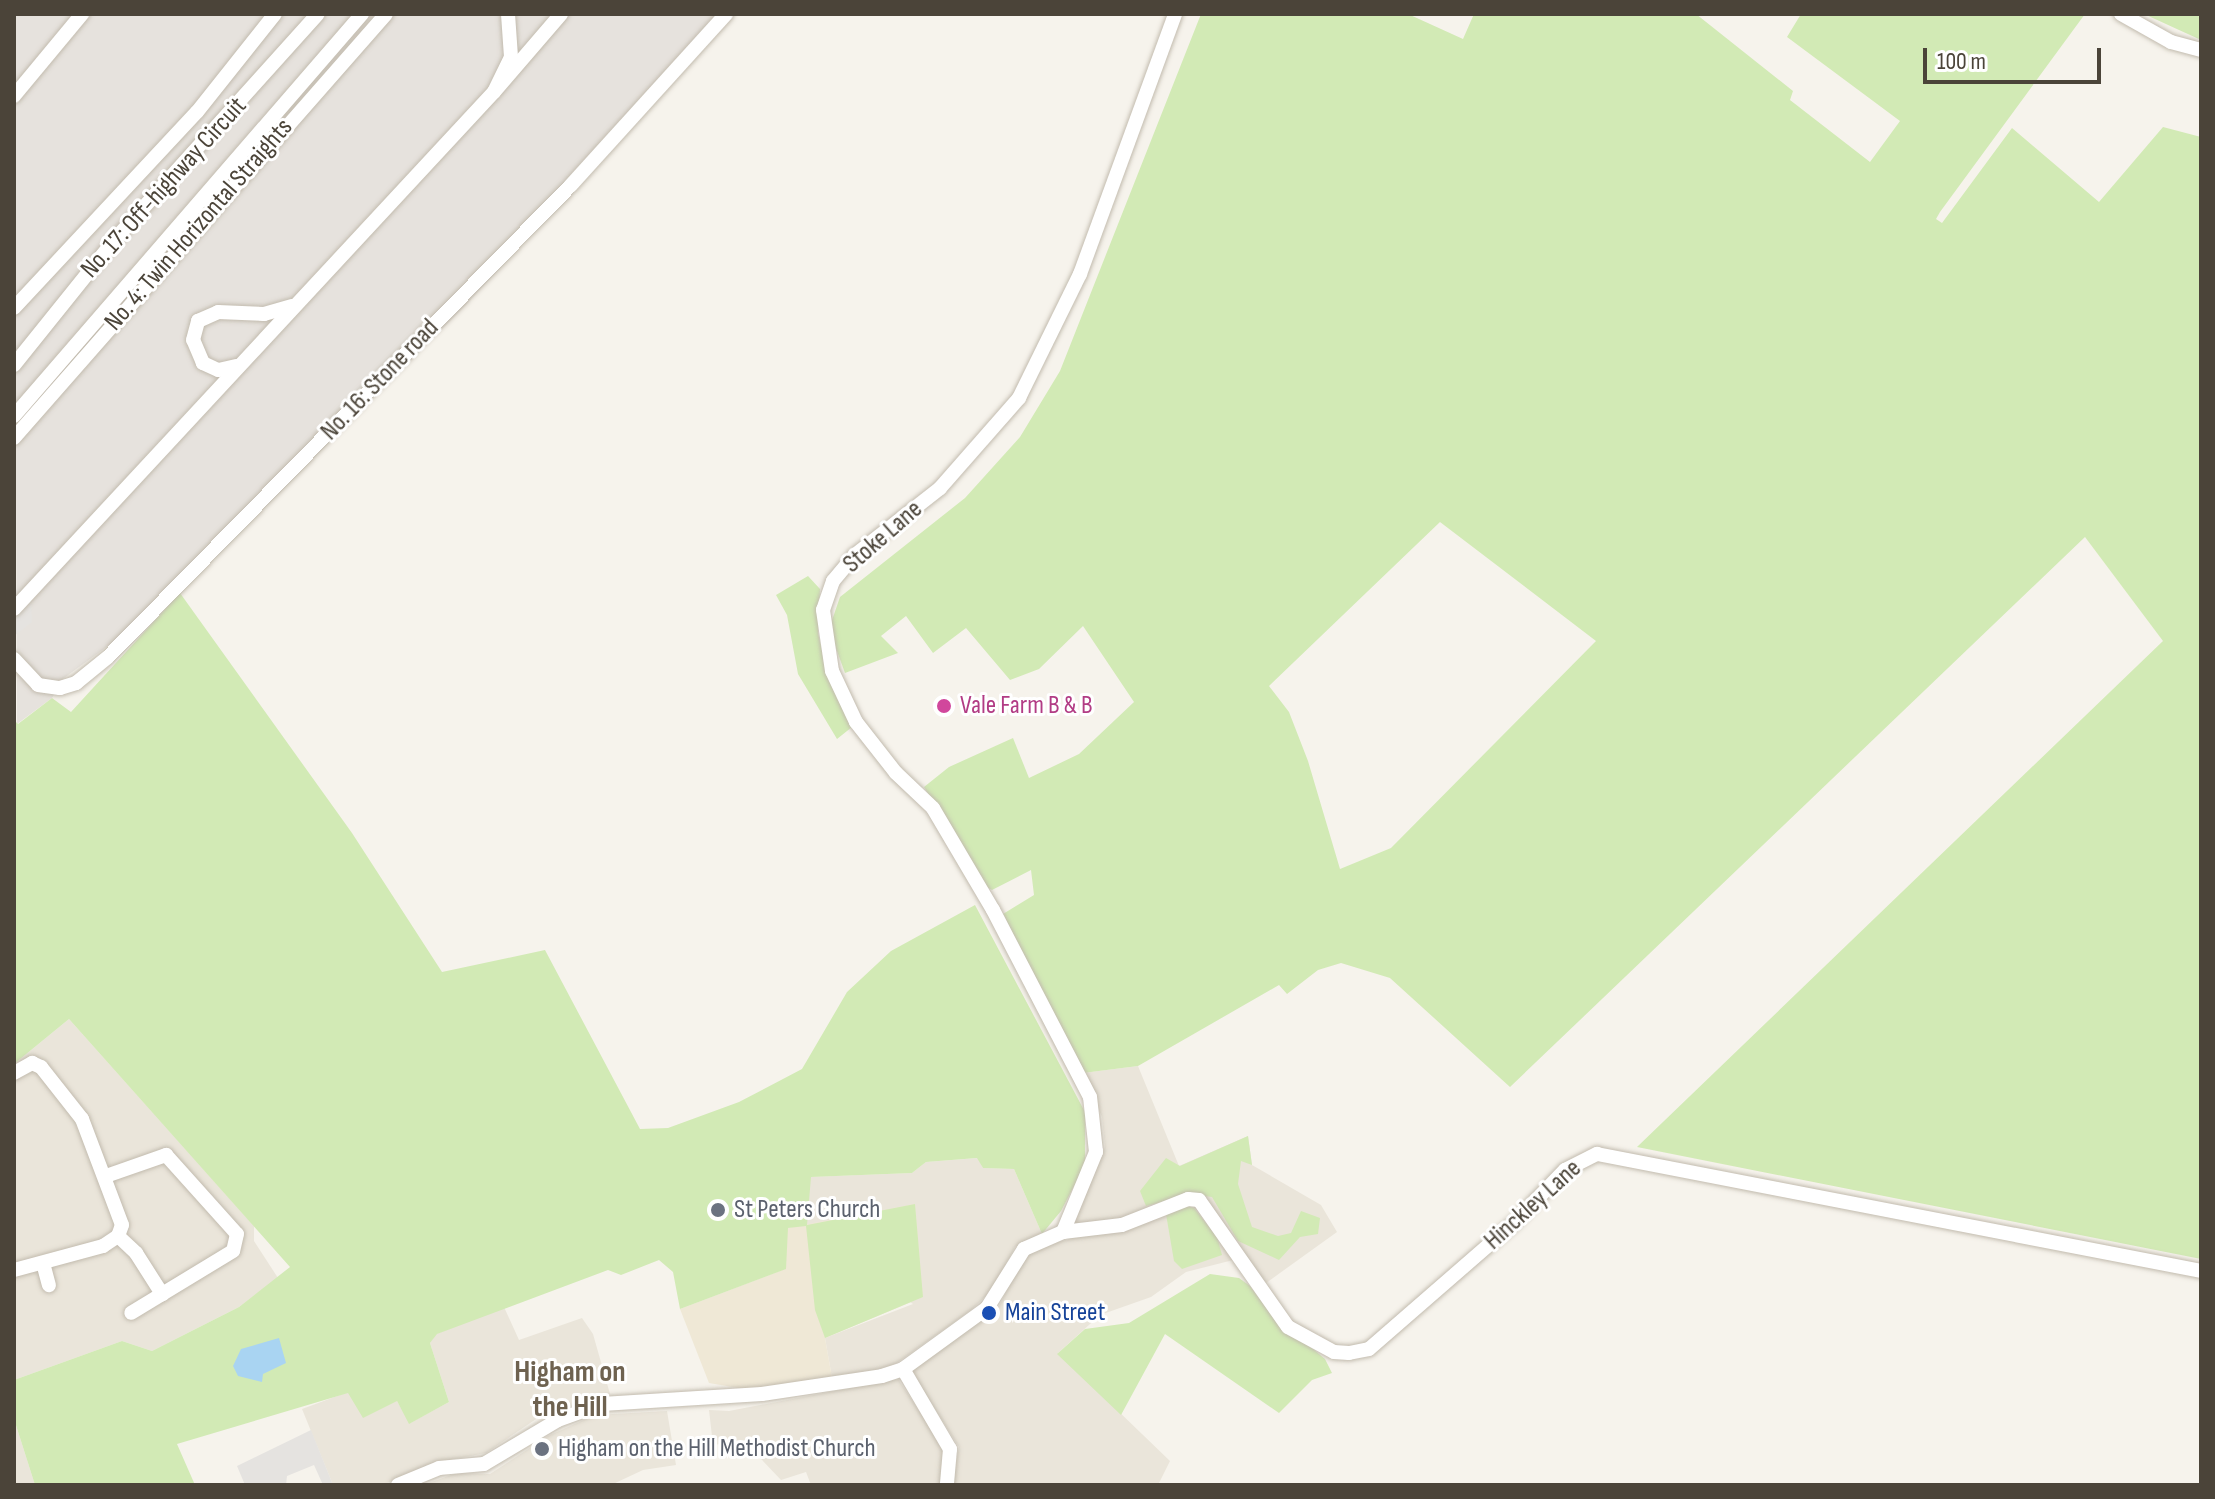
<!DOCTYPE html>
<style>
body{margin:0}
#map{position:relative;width:2215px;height:1499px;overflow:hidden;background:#f6f3ec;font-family:"Sofia Sans Condensed",sans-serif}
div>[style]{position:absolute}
.residential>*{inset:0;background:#eae5da}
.industrial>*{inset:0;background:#e6e2dd}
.education>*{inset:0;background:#efe8d6}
.green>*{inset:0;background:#d2eab5}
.parking>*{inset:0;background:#e5e3e0}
.water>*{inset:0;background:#a9d4f2}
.roads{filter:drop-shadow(0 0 2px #c2bbae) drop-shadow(0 0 2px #c2bbae)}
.minor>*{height:14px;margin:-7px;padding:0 7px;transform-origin:7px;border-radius:7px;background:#fff}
.dots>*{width:22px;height:22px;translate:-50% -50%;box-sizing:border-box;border:4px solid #fff;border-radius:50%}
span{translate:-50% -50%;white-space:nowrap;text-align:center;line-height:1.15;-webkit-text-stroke:6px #fff;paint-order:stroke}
.street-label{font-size:26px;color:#4b4439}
.hotel-label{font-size:26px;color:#b23c85}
.left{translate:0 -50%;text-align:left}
.worship-label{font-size:26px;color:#5b616d}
.transit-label{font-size:26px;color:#164399}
.quarter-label{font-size:30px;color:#6e6250;font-weight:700}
.frame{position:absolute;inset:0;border:16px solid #4b4439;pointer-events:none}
.scale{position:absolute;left:1923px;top:48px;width:178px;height:36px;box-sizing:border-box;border:4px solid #4b4439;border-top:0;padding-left:10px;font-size:24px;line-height:28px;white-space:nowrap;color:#4b4439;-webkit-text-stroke:6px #fff;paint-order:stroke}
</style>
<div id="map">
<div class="residential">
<div style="clip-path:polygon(69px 1019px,254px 1226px,254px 1241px,278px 1278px,239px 1307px,152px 1351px,122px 1341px,14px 1380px,14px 1064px)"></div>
<div style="clip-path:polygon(1138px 1066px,1179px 1166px,1248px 1136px,1252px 1165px,1321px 1205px,1337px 1232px,1266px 1283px,1245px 1257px,1186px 1272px,1151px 1297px,1100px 1315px,1058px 1353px,1170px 1461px,1158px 1485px,952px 1485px,959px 1447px,911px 1371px,999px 1306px,1023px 1258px,1045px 1243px,1068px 1240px,1105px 1147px,1102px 1117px,1083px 1073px)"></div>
<div style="clip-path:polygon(978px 1158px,983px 1168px,1014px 1169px,1042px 1234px,1015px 1247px,993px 1289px,971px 1310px,891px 1367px,832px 1378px,825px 1338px,913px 1304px,806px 1226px,810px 1177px,912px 1173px,926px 1162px)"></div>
<div style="clip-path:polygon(504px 1307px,519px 1340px,582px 1318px,593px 1334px,610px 1394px,539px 1417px,486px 1453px,439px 1462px,382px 1485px,333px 1485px,302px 1409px,348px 1392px,397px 1401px,410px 1423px,449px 1402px,430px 1343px,436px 1334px)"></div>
<div style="clip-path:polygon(898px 1379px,949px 1456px,943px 1485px,811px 1485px,806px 1472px,781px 1480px,744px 1441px,713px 1445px,709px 1410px,729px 1411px)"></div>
<div style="clip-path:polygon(667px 1411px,676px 1465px,643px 1470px,611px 1485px,423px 1485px,457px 1473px,490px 1474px,548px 1436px,595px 1415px)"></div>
<div style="clip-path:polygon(14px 1419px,35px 1485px,14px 1485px)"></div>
</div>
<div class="industrial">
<div style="clip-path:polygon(14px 14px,736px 14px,464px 307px,180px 593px,64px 678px,52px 698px,17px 724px)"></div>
</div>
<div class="education">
<div style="clip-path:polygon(915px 1204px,923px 1297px,825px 1338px,832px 1378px,744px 1389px,709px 1383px,680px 1309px,785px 1269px,787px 1228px)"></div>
</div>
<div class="green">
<div style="clip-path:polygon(evenodd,1201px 14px,1408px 14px,1463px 39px,1474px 14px,1696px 14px,1793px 91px,1790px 100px,1870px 162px,1900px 121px,1787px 37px,1801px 14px,2085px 14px,1940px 212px,1936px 219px,1942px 223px,2012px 128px,2099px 202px,2163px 127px,2201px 137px,2201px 1259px,1637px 1147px,2163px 641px,2085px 537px,1510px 1087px,1390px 978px,1341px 963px,1318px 970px,1287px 994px,1279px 985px,1138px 1066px,1083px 1073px,1003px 914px,1034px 895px,1031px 870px,992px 890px,985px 886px,924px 787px,949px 767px,1013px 738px,1029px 778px,1079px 754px,1134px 702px,1083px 626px,1039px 669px,1010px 680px,966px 628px,933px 653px,906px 616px,881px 636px,898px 653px,845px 673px,829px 629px,840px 597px,965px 498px,1020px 437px,1060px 371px,1201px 14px,1440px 522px,1596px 641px,1391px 848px,1340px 869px,1308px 761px,1289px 712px,1269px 686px,1440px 522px)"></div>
<div style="clip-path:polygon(2144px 14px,2201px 14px,2201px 40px)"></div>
<div style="clip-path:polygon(808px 576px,820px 589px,818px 633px,828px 678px,852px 727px,837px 739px,798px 674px,787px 615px,776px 595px)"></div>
<div style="clip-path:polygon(180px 593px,352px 833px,442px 972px,545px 950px,640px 1129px,668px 1128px,739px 1102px,802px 1069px,847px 992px,891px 951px,975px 905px,1085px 1112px,1085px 1165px,1061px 1211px,1042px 1234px,1014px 1169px,983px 1168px,977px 1158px,926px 1162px,912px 1173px,811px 1177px,807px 1225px,915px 1204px,923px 1297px,825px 1338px,815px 1310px,806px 1226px,788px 1228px,786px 1269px,680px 1309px,673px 1272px,659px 1260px,621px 1275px,608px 1270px,437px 1334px,430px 1343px,449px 1402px,409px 1424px,397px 1401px,363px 1418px,348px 1393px,177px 1444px,195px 1485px,35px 1485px,14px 1419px,14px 1380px,122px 1341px,152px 1351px,239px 1307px,290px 1267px,69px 1019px,14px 1064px,14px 720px,18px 724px,52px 698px,71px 712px)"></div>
<div style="clip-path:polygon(1248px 1136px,1252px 1165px,1241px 1161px,1238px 1184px,1252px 1227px,1278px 1236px,1291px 1233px,1301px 1211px,1320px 1218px,1318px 1234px,1300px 1237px,1279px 1260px,1238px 1241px,1212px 1197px,1191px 1194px,1146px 1206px,1140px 1191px,1166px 1158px,1180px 1166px)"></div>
<div style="clip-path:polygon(1184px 1205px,1194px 1208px,1217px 1237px,1222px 1255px,1182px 1269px,1174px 1261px,1166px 1214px)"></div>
<div style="clip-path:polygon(1210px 1274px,1239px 1278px,1250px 1286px,1271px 1314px,1325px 1359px,1332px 1373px,1312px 1380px,1279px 1413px,1165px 1334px,1121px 1415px,1057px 1354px,1085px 1329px,1129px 1323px)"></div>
</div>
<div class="parking">
<div style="clip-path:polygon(21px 589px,31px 596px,32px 622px,14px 636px,14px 590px)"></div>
<div style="clip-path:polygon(311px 1430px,333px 1485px,323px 1485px,314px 1465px,287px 1476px,286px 1485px,245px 1485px,237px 1466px)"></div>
</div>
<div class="water">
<div style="clip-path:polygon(279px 1338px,286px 1363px,263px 1374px,262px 1382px,238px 1376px,233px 1366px,241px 1349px)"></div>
</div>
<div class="roads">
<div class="minor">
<div style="left:508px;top:14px;width:43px;rotate:86deg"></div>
<div style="left:511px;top:57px;width:39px;rotate:116deg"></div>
<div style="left:494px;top:92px;width:103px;rotate:-49.3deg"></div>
<div style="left:2121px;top:14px;width:57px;rotate:29.2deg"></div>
<div style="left:2171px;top:42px;width:31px;rotate:15deg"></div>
<div style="left:14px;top:96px;width:107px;rotate:-50.3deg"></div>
<div style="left:14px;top:308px;width:268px;rotate:-47deg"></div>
<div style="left:197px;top:112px;width:125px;rotate:-51.5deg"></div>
<div style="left:14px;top:365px;width:164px;rotate:-51.2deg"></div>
<div style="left:117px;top:237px;width:300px;rotate:-48deg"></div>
<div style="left:236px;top:366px;width:18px;rotate:167deg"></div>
<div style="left:218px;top:370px;width:17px;rotate:-155deg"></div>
<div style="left:203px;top:363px;width:25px;rotate:-113deg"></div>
<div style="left:193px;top:340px;width:20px;rotate:-75deg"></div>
<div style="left:198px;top:321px;width:22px;rotate:-24deg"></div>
<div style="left:218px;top:312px;width:46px;rotate:2.5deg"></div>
<div style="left:264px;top:314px;width:29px;rotate:-16deg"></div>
<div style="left:14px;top:416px;width:532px;rotate:-49.12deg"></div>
<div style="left:14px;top:438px;width:564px;rotate:-48.74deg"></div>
<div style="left:14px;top:609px;width:705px;rotate:-47.13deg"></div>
<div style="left:14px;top:659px;width:35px;rotate:47deg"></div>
<div style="left:38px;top:685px;width:22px;rotate:8deg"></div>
<div style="left:60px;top:688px;width:17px;rotate:-17deg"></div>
<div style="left:76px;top:683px;width:41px;rotate:-39.1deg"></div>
<div style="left:108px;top:657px;width:661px;rotate:-45.55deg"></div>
<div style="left:571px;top:185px;width:231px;rotate:-47.8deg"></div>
<div style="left:14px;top:1073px;width:21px;rotate:-29deg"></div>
<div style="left:32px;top:1063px;width:10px;rotate:24deg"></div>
<div style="left:41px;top:1067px;width:66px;rotate:51.7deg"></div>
<div style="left:82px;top:1119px;width:113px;rotate:69.3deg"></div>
<div style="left:122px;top:1225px;width:12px;rotate:110deg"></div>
<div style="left:118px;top:1236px;width:18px;rotate:146deg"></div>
<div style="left:103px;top:1246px;width:92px;rotate:164.9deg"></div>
<div style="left:106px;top:1176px;width:64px;rotate:-19.3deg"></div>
<div style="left:166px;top:1155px;width:106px;rotate:48.1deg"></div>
<div style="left:237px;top:1234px;width:17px;rotate:103deg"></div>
<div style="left:233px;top:1251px;width:119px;rotate:148.7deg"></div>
<div style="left:1063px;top:1232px;width:87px;rotate:-67.6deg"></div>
<div style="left:1096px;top:1152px;width:55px;rotate:-96.2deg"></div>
<div style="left:1090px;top:1097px;width:211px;rotate:-117.4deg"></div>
<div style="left:993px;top:910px;width:118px;rotate:-120.5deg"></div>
<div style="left:933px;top:808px;width:51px;rotate:-136.6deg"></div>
<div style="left:896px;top:773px;width:65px;rotate:-128.1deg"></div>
<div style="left:856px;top:722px;width:56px;rotate:-115.2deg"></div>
<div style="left:832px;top:671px;width:62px;rotate:-98.4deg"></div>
<div style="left:823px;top:610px;width:31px;rotate:-71deg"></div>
<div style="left:833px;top:581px;width:34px;rotate:-50deg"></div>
<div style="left:855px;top:555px;width:108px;rotate:-38.2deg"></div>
<div style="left:940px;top:488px;width:120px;rotate:-48.7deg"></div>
<div style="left:1019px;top:398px;width:138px;rotate:-63.8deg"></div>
<div style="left:1080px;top:274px;width:277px;rotate:-69.9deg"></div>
<div style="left:118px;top:1236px;width:25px;rotate:43deg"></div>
<div style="left:136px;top:1253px;width:49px;rotate:57.6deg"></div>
<div style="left:43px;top:1263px;width:23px;rotate:75deg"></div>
<div style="left:903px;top:1369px;width:93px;rotate:59.6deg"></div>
<div style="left:950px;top:1449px;width:36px;rotate:95deg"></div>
<div style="left:398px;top:1485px;width:44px;rotate:-22.5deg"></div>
<div style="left:439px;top:1468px;width:45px;rotate:-5.1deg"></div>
<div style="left:484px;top:1464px;width:86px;rotate:-30.7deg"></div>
<div style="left:558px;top:1420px;width:47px;rotate:-20deg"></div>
<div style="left:602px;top:1404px;width:160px;rotate:-3.6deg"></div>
<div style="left:762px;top:1394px;width:121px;rotate:-8.5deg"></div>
<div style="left:882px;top:1376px;width:22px;rotate:-18deg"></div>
<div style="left:903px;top:1369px;width:104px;rotate:-36deg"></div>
<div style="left:987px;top:1308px;width:70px;rotate:-57.9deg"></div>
<div style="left:1024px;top:1249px;width:43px;rotate:-23.6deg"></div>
<div style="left:1063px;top:1232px;width:59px;rotate:-6.8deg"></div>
<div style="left:1122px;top:1225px;width:71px;rotate:-21.5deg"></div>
<div style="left:1188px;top:1199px;width:11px;rotate:5deg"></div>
<div style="left:1199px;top:1200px;width:155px;rotate:55deg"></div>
<div style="left:1288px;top:1327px;width:52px;rotate:28.5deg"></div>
<div style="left:1334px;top:1352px;width:15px;rotate:4deg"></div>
<div style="left:1349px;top:1353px;width:20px;rotate:-11deg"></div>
<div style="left:1369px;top:1349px;width:192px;rotate:-41deg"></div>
<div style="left:1514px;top:1223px;width:74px;rotate:-46.1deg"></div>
<div style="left:1565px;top:1170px;width:36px;rotate:-27deg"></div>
<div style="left:1597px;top:1154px;width:615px;rotate:10.96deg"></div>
</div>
</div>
<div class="dots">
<div style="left:944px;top:706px;background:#d1479c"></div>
<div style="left:718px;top:1210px;background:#6b7280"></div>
<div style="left:989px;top:1313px;background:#1a4fb4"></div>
<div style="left:542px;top:1449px;background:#6b7280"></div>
</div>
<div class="street-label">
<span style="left:164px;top:188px;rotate:-48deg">No. 17: Off-highway Circuit</span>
<span style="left:199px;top:225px;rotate:-49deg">No. 4: Twin Horizontal Straights</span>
<span style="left:380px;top:380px;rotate:-46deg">No. 16: Stone road</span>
<span style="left:883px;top:537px;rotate:-41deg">Stoke Lane</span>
<span style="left:1533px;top:1205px;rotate:-42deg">Hinckley Lane</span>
</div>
<div class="hotel-label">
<span class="left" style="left:960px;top:706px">Vale Farm B &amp; B</span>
</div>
<div class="worship-label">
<span class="left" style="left:734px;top:1210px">St Peters Church</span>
<span class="left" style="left:558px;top:1449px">Higham on the Hill Methodist Church</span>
</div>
<div class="transit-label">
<span class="left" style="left:1005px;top:1313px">Main Street</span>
</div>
<div class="quarter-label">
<span style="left:570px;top:1389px">Higham on<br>the Hill</span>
</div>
<div class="frame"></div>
<div class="scale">100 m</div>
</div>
